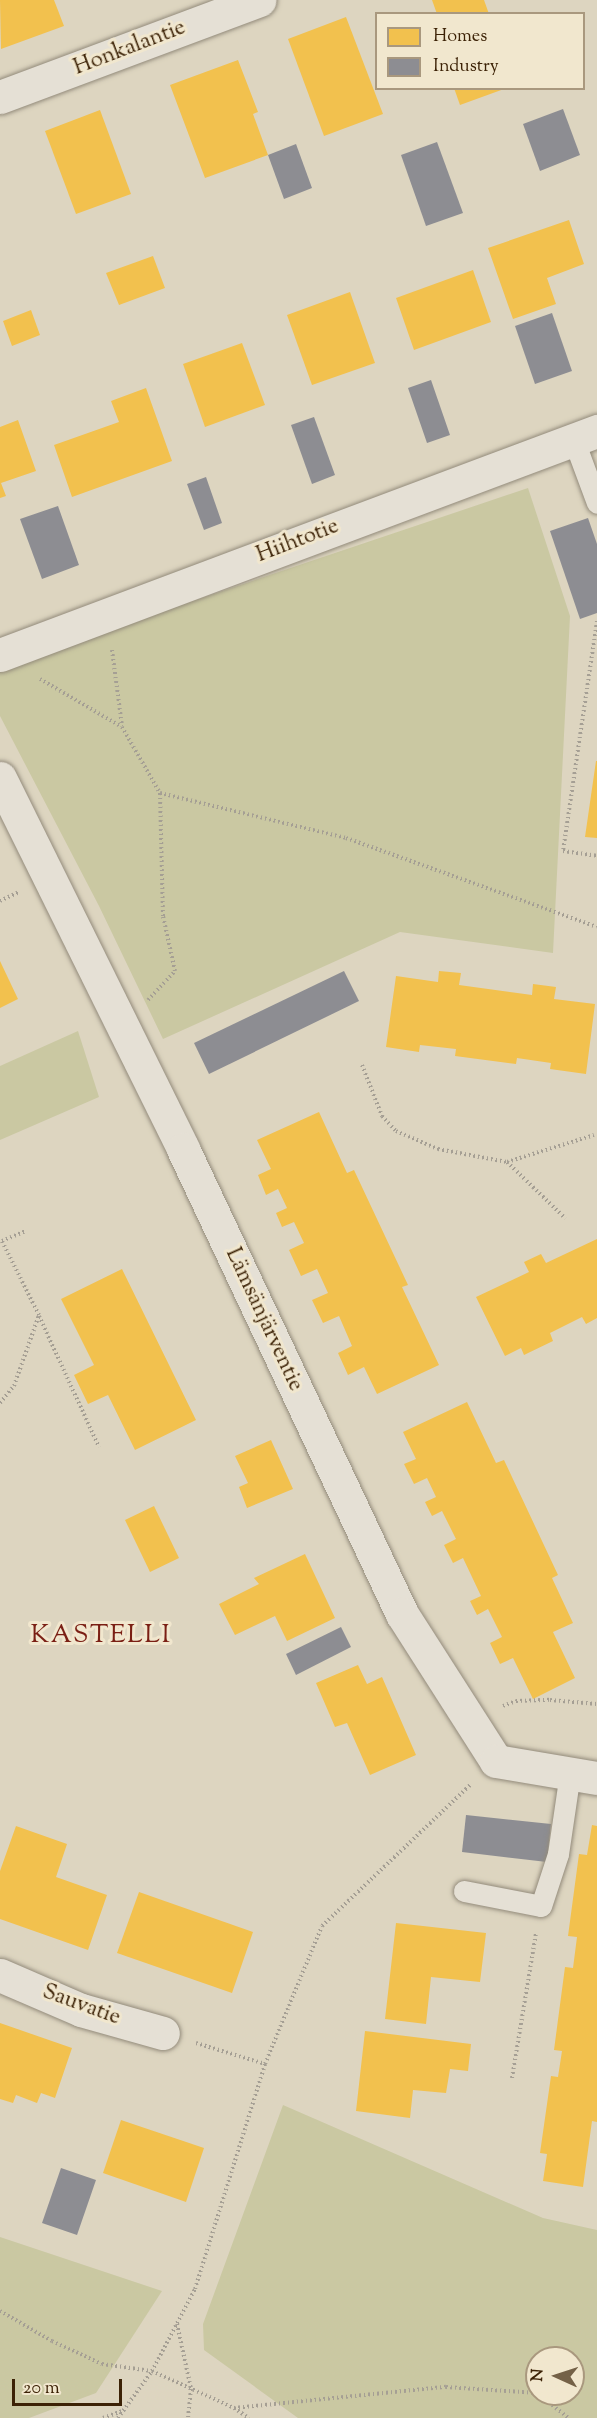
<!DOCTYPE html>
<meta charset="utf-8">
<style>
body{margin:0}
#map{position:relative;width:597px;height:2418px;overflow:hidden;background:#ddd5c0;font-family:"Sorts Mill Goudy",serif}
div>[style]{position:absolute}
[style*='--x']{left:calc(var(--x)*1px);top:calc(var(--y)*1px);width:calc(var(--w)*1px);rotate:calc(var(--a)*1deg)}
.green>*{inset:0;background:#cac8a2}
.homes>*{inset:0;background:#f2c14e}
.industry>*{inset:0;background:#8d8d92}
.path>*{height:4px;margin-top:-2px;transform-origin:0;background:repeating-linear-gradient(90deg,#a59f94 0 1.5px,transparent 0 4.5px)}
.roads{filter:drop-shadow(0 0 2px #938b7b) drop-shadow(0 0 2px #938b7b)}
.lane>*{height:21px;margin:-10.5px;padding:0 10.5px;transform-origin:10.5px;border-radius:10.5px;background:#e5e0d5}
.street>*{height:33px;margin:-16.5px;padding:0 16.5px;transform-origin:16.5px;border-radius:16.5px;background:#e5e0d5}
span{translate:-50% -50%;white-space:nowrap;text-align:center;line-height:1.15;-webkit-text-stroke:6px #f1e7ce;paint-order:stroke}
.street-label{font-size:22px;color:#3c2206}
.quarter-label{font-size:26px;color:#7a1f14;letter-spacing:1.5px}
.legend{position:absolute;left:375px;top:12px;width:210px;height:78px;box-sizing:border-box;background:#f1e7ce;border:2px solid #a9987e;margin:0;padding:8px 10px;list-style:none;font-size:18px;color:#3c2206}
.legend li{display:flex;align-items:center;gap:12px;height:30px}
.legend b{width:30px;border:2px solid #a9987e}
.north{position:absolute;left:525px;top:2346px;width:60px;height:60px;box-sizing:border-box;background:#f1e7ce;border:2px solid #a9987e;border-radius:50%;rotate:273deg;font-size:16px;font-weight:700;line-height:24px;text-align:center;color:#3c2206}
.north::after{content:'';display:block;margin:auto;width:21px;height:27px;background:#746147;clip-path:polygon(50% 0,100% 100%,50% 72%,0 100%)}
.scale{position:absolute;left:12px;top:2379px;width:110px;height:27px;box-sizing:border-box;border:3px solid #3c2206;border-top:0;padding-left:8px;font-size:18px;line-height:21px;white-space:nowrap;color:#3c2206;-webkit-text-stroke:4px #f1e7ce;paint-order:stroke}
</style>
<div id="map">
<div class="green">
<i style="clip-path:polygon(528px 488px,570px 616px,553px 953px,400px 932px,163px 1039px,99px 906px,0 716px,0 666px)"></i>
<i style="clip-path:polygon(78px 1031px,99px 1097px,0 1140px,0 1066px)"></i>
<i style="clip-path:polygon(evenodd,283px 2105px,543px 2218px,597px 2230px,597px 2418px,298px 2418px,204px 2350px,203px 2324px,283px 2105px,537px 2358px,573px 2358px,573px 2394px,537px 2394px,537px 2358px)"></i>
<i style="clip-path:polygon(0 2237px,162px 2291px,96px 2393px,29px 2418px,0 2418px)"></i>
</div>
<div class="homes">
<i style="clip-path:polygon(0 0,54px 0,64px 26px,1px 49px)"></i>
<i style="clip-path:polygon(432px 0,484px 0,489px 14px,437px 14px)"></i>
<i style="clip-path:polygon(346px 17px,383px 114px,324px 136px,288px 39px)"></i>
<i style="clip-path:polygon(238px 60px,258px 112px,253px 114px,268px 155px,205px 178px,170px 85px)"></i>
<i style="clip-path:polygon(454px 88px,504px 88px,504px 89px,460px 105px)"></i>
<i style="clip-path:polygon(100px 110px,131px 194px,76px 214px,45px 131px)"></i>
<i style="clip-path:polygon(569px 220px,584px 264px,547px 278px,556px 304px,513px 319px,488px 248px)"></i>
<i style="clip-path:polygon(153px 256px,165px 288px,119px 305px,106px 273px)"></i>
<i style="clip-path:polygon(473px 270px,491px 322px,414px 350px,396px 298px)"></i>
<i style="clip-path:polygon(350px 292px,375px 363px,312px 385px,287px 315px)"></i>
<i style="clip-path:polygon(31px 310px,40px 335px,12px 346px,3px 321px)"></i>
<i style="clip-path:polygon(242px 343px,265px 405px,205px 427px,183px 364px)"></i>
<i style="clip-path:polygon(146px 388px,172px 461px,72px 497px,54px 445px,119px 422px,111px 401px)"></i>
<i style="clip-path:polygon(18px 420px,36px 471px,1px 483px,6px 496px,0 498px,0 427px)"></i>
<i style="clip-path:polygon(596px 761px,597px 761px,597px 838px,585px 837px)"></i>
<i style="clip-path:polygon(0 961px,18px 999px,0 1008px)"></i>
<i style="clip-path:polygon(439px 971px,461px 973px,459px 985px,532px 995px,533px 984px,556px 987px,554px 999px,595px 1004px,586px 1074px,550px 1069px,551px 1063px,517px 1058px,516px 1064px,455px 1056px,456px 1049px,420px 1045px,419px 1052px,386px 1047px,396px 976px,438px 982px)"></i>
<i style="clip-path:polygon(319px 1112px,347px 1173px,354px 1170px,408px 1285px,402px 1287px,439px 1365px,377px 1394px,364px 1367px,348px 1375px,338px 1353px,352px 1346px,339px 1316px,323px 1323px,312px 1300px,328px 1293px,317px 1269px,301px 1276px,289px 1250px,304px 1243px,294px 1222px,282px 1227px,276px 1213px,287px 1208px,278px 1189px,266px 1195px,258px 1175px,271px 1169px,257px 1140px)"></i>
<i style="clip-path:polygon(597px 1239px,597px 1318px,586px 1324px,582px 1317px,550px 1333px,553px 1341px,524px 1355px,521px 1348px,505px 1356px,476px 1297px,529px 1272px,524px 1262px,541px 1254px,546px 1263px)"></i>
<i style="clip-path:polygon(122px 1269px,196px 1420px,135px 1450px,108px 1395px,88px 1404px,74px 1375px,94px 1365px,61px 1299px)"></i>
<i style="clip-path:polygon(467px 1402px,496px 1463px,504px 1460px,558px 1575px,552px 1578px,573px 1623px,553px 1632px,575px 1678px,533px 1699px,513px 1658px,500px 1664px,490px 1643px,502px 1637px,488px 1609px,477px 1615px,470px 1601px,481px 1596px,463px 1558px,453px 1563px,444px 1545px,456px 1539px,442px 1511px,432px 1516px,425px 1502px,436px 1497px,427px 1478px,414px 1484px,404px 1464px,416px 1459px,403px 1432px)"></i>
<i style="clip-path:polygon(271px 1440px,293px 1489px,247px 1508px,239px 1487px,248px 1483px,235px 1456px)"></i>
<i style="clip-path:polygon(154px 1506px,179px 1558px,150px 1572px,125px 1520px)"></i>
<i style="clip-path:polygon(305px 1554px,335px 1618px,287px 1641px,275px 1616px,235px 1635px,219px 1604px,259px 1584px,254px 1578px)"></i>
<i style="clip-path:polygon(358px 1665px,367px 1684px,382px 1677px,416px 1755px,370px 1775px,347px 1723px,335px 1727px,316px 1683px)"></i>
<i style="clip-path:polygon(592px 1825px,597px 1826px,597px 2122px,592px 2121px,583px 2187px,543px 2181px,547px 2154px,540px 2153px,551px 2076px,558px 2077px,562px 2051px,554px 2050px,565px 1967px,573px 1968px,577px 1937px,568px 1936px,579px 1854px,587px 1855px)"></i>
<i style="clip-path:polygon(16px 1826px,67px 1844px,56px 1877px,107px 1895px,88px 1950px,0 1919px,0 1871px)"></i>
<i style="clip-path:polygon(139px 1892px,253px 1932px,232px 1993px,117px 1953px)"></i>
<i style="clip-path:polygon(396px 1923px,486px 1933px,480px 1982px,431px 1977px,426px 2024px,385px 2019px)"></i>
<i style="clip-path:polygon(0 2023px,72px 2048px,55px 2098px,41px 2093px,37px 2103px,16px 2095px,13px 2103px,0 2099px)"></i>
<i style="clip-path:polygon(365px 2031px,471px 2044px,468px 2071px,450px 2069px,446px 2093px,413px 2090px,410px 2118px,356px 2111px)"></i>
<i style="clip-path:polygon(121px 2120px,204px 2148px,186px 2202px,103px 2173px)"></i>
</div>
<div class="industry">
<i style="clip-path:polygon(563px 109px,580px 155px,540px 171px,523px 124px)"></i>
<i style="clip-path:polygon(437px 142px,463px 213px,426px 226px,401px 155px)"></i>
<i style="clip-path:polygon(296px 144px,312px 188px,284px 199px,268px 155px)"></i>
<i style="clip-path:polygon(552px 313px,572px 371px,535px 384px,515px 326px)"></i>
<i style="clip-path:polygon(431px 380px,450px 435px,427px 443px,408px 388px)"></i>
<i style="clip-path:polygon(314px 417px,335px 475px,312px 484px,291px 425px)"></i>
<i style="clip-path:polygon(206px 477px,222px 523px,204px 530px,187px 484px)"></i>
<i style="clip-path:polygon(58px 506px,79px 565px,42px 579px,20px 519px)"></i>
<i style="clip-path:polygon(588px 518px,597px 544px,597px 613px,580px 619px,550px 531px)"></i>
<i style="clip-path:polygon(344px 971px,359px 1001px,209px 1074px,194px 1043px)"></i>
<i style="clip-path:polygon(341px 1627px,351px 1647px,296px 1675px,286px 1654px)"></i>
<i style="clip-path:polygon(466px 1815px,551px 1824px,547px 1862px,462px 1852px)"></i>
<i style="clip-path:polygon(61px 2168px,96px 2180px,77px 2235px,42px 2223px)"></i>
</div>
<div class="path">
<i style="--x:597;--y:621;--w:232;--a:98.4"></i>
<i style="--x:563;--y:851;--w:34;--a:8"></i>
<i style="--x:112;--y:650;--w:77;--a:82.5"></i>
<i style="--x:40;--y:679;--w:95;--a:30.3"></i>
<i style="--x:122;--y:727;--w:76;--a:60.1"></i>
<i style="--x:160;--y:793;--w:191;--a:13.6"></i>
<i style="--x:346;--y:838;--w:266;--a:19.5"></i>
<i style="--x:0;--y:901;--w:21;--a:-25"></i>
<i style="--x:148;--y:1000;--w:40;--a:-47"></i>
<i style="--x:175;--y:971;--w:56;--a:-102.3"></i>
<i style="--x:163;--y:916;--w:123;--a:-91.4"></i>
<i style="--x:362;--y:1065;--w:55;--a:68.6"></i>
<i style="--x:382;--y:1116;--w:21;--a:47"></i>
<i style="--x:396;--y:1131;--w:46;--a:23.2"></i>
<i style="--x:438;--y:1149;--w:70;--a:10.7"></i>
<i style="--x:507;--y:1162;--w:91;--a:-17.2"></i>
<i style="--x:507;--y:1162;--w:81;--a:44"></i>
<i style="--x:39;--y:1316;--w:144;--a:65.4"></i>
<i style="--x:0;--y:1403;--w:22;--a:-51"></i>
<i style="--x:14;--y:1386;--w:75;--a:-70.6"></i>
<i style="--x:39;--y:1315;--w:83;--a:-116.6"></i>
<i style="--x:2;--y:1241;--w:26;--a:-23"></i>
<i style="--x:503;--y:1706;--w:14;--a:-21"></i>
<i style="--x:516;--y:1701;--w:34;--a:-2"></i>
<i style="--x:550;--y:1700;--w:47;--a:4.9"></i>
<i style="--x:196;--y:2043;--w:72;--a:16.9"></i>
<i style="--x:265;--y:2064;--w:149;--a:-67.6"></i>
<i style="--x:322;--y:1926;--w:206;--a:-43.6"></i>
<i style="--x:512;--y:2078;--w:147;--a:-80.6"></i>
<i style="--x:0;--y:2311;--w:60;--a:30"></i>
<i style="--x:52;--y:2341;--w:55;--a:24.7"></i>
<i style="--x:102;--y:2364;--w:50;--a:8"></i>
<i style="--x:152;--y:2371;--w:90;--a:24.3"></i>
<i style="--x:234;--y:2408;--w:18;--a:34"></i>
<i style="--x:177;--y:2324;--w:66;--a:77.8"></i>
<i style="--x:191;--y:2389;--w:29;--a:96"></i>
<i style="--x:538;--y:2394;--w:39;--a:38"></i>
<i style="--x:234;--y:2408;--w:213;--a:-5.7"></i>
<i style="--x:446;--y:2387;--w:91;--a:3.8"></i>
<i style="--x:103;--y:2418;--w:20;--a:-20"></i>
<i style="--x:118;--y:2418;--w:58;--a:-54.1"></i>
<i style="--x:152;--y:2371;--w:93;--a:-62.3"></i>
<i style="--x:195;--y:2289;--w:236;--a:-72.7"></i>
</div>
<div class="roads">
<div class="lane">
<i style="--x:573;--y:438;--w:69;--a:69.7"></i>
<i style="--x:464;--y:1891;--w:78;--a:11"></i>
<i style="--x:541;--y:1906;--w:55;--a:-71.9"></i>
<i style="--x:558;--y:1854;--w:82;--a:-81.6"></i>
</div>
<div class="street">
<i style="--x:0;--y:97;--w:277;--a:-20.5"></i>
<i style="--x:0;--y:655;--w:638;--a:-20.57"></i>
<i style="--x:0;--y:778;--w:414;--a:63.7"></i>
<i style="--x:183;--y:1149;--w:514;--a:64.78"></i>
<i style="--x:402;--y:1614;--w:174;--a:57.4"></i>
<i style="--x:496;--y:1761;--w:102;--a:9.6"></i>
<i style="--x:0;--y:1975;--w:88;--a:23.4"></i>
<i style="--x:81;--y:2010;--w:85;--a:15.7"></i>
</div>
</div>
<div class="street-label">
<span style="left:130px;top:49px;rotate:-21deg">Honkalantie</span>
<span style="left:298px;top:542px;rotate:-21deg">Hiihtotie</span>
<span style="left:263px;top:1320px;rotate:65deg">Lämsänjärventie</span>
<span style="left:81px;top:2006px;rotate:20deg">Sauvatie</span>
</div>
<div class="quarter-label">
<span style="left:101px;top:1636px">KASTELLI</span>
</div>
<ul class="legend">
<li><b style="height:16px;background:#f2c14e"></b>Homes</li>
<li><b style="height:16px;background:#8d8d92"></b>Industry</li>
</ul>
<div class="north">N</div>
<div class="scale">20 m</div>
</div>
